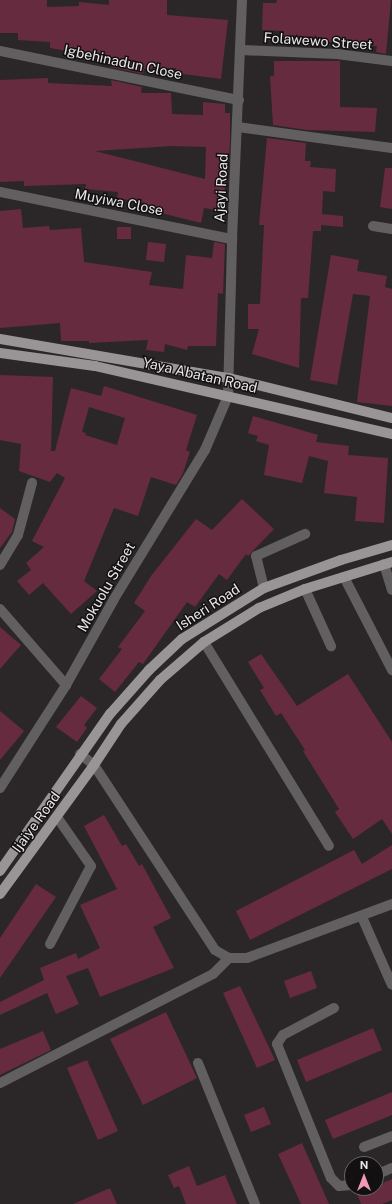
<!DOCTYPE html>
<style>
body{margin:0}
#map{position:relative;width:392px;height:1204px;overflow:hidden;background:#2b2728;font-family:"Public Sans",sans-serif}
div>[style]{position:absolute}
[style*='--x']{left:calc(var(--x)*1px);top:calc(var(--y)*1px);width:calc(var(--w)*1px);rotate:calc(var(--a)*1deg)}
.building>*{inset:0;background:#672b3f}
.minor>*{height:10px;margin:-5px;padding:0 5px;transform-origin:5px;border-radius:5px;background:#615f5f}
.major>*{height:10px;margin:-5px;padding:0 5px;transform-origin:5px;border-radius:5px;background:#999596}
span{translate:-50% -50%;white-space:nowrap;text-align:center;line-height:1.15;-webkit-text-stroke:3px #121011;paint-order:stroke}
.street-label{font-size:14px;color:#eae7e8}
.north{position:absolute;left:344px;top:1156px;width:40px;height:40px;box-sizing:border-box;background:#121011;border:1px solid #686667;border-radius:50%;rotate:0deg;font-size:11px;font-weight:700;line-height:16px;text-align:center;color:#eae7e8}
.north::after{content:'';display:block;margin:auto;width:14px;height:18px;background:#f19ab3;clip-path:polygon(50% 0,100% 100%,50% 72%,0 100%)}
</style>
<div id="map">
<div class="building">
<i style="clip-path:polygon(0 0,47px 0,47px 7px,79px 6px,79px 2px,109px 5px,109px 0,167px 0,167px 15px,228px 20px,221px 79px,176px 73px,176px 68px,144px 69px,143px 74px,111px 67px,111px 63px,79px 56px,79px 53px,50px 48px,50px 42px,18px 40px,18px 33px,0 33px)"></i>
<i style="clip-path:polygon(277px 0,391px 0,386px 54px,376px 52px,377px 46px,283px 38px,284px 31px,262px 30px,263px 3px,276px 3px)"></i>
<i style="clip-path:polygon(274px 61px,340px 61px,340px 107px,377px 108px,375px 132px,307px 130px,273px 125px,270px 76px,274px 76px)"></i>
<i style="clip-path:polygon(evenodd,48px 78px,48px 83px,112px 86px,111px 80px,142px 87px,141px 93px,171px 93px,172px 114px,203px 115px,203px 102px,225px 104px,225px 113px,230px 113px,230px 143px,228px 168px,221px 211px,204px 208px,201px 223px,145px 209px,146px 203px,117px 198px,118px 192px,85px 189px,86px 184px,24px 186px,24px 181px,0 182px,0 80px,48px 78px,172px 146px,206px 147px,205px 179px,95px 151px,172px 146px)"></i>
<i style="clip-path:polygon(267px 138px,306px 143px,305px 161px,311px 161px,310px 167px,336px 169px,335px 192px,323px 191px,322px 214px,343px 216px,343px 227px,321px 225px,321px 231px,313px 231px,308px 298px,301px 298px,299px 368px,252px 354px,259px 329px,248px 329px,248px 304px,260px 304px,264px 225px,259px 225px)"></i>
<i style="clip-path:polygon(385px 168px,392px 168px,392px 209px,380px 207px)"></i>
<i style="clip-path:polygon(21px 209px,23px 228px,49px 226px,50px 230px,81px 228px,84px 262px,152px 272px,149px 285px,183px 289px,186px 255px,212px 258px,214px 242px,225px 244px,223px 294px,218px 293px,216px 346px,188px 346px,187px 350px,165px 344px,164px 352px,146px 350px,148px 340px,89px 343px,89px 341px,61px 341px,60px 323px,0 328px,0 211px)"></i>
<i style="clip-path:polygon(117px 227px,131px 227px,131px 239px,117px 239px)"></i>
<i style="clip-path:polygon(148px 242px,166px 244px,164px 262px,146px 260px)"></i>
<i style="clip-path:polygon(331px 255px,359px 260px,357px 271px,387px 276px,385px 287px,392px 289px,392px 406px,357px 402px,370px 296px,353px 294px,337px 385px,310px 380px)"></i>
<i style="clip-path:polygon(evenodd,0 375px,53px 377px,51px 451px,55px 451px,71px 388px,101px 396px,104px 386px,197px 415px,186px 450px,190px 452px,183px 473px,176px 485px,151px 477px,138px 516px,114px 508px,84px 581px,97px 591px,71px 614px,43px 583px,29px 595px,17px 581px,31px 570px,26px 563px,44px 547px,32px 541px,65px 478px,57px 473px,50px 482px,19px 471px,21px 444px,0 440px,0 375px,89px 407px,125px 418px,117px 445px,85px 435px,86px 433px,82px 432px,89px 407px)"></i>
<i style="clip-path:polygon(253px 416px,318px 435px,316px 442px,349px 446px,348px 455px,388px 458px,384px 523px,355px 521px,357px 497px,324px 493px,328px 461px,309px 456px,302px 483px,264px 475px,269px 445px,256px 441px,258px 436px,248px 433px)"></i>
<i style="clip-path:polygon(242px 499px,274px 529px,248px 556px,246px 554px,227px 580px,219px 574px,195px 607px,187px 602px,143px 664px,139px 662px,115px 692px,99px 679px,122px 649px,118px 647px,145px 611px,134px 603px,151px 576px,196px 519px,212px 530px)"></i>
<i style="clip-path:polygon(0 508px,15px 519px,12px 532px,0 548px)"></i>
<i style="clip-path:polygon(0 627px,21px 645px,0 669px)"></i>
<i style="clip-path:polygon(261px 654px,297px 706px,348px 674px,392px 742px,392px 834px,382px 819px,353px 839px,335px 812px,339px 809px,303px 751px,305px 750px,281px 713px,276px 716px,260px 690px,264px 688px,248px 662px)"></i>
<i style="clip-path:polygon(81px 696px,97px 708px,84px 725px,87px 728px,77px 742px,56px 727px)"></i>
<i style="clip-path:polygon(0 711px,24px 731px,0 760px)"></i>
<i style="clip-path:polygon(104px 815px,122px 846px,126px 844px,139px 866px,142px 864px,171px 918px,153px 927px,174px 968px,100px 997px,88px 968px,66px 976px,79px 1004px,56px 1014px,47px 993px,0 1015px,0 1002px,44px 980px,40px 968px,76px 953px,78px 959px,100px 948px,80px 905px,117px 889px,84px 826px)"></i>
<i style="clip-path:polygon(392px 845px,392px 869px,250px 940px,236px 911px,354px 850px,362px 864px)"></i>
<i style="clip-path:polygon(36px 884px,56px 897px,0 978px,0 938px)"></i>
<i style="clip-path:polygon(311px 971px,317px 988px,290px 998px,284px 981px)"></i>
<i style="clip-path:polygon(240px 986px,275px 1060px,257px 1068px,223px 993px)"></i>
<i style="clip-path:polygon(166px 1012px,197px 1078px,143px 1105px,110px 1039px)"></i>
<i style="clip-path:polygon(373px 1028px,382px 1050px,306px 1082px,297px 1060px)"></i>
<i style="clip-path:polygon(43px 1031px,51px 1050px,0 1075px,0 1049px)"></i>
<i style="clip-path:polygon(87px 1060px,118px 1131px,98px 1140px,67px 1068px)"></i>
<i style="clip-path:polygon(392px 1092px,392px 1115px,333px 1139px,325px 1120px)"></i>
<i style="clip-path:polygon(264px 1107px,271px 1124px,251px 1132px,244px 1115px)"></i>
<i style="clip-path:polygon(302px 1143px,329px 1204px,301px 1204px,278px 1154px)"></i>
<i style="clip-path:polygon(189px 1166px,197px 1186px,225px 1175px,237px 1204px,186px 1204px,179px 1186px,174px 1188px,168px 1175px)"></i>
<i style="clip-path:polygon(392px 1179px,392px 1200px,382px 1204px,361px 1204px,357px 1194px)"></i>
<i style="clip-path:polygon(110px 1188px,117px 1204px,73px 1204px)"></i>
</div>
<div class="minor">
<i style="--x:241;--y:50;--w:96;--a:2.4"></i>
<i style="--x:337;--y:54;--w:55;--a:7.3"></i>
<i style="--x:0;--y:51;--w:244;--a:11.6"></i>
<i style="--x:238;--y:127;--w:155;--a:7.8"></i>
<i style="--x:0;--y:192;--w:237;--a:11.5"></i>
<i style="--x:373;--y:226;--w:19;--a:9"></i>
<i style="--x:384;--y:564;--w:27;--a:73"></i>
<i style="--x:0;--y:565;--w:35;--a:-59"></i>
<i style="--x:18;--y:535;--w:54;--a:-74.9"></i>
<i style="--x:344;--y:577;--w:105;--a:62.7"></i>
<i style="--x:264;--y:588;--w:33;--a:-104"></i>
<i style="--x:256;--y:556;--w:54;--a:-24.2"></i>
<i style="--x:305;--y:589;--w:63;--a:65.5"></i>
<i style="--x:0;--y:609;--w:101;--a:49"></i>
<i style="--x:204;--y:642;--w:239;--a:58.5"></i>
<i style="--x:80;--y:754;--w:18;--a:38"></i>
<i style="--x:94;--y:765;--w:221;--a:56.8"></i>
<i style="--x:215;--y:950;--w:16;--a:30"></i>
<i style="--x:229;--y:958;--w:18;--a:0"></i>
<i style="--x:247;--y:958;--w:155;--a:-20.4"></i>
<i style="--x:0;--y:788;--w:122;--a:-57.3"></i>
<i style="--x:66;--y:685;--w:98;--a:-60.8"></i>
<i style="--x:114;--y:599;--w:175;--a:-58.6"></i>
<i style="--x:205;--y:450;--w:59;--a:-66.9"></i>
<i style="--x:228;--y:396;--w:157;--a:-88.5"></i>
<i style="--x:232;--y:239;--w:239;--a:-87.6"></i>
<i style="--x:362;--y:917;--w:74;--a:66.2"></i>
<i style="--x:50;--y:944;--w:88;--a:-62.3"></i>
<i style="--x:91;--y:866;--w:60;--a:-124.8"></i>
<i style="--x:334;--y:1008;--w:58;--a:152.1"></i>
<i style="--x:283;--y:1035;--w:11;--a:124"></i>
<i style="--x:277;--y:1044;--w:144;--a:68.1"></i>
<i style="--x:331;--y:1178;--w:11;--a:45"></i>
<i style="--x:339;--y:1186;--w:13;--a:-4"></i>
<i style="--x:198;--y:1063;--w:152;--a:68"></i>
<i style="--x:0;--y:1083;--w:239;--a:-27.1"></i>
<i style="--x:213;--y:974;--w:23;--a:-45"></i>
<i style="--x:364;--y:1147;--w:30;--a:-21"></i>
<i style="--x:376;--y:1175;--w:17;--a:-24"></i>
</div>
<div class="major">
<i style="--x:0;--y:339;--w:232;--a:9.7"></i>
<i style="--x:229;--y:378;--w:168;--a:13.8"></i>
<i style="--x:0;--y:353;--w:96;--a:7.8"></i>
<i style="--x:95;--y:366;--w:305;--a:12.9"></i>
<i style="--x:0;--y:871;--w:192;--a:-55"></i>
<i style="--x:110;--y:714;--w:59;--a:-48.4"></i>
<i style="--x:149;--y:670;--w:45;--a:-43.2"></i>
<i style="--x:182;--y:639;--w:97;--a:-31.9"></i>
<i style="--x:264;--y:588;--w:82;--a:-20"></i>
<i style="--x:341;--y:560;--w:53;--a:-16.4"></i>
<i style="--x:0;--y:894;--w:160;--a:-53.9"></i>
<i style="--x:94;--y:765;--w:49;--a:-56.6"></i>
<i style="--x:121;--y:724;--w:59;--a:-48.4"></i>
<i style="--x:160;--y:680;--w:58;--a:-40.8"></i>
<i style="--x:204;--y:642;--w:65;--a:-31.7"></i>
<i style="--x:259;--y:608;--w:50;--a:-22.4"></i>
<i style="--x:305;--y:589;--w:91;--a:-17.2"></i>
</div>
<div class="street-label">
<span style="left:318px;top:41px;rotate:4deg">Folawewo Street</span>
<span style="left:123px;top:62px;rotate:12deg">Igbehinadun Close</span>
<span style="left:221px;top:188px;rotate:-87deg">Ajayi Road</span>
<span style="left:119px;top:202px;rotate:11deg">Muyiwa Close</span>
<span style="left:200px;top:375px;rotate:13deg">Yaya Abatan Road</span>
<span style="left:106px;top:587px;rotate:-60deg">Mokuolu Street</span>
<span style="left:208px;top:607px;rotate:-33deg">Isheri Road</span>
<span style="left:36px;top:822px;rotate:-54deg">Ijaiye Road</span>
</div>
<div class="north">N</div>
</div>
